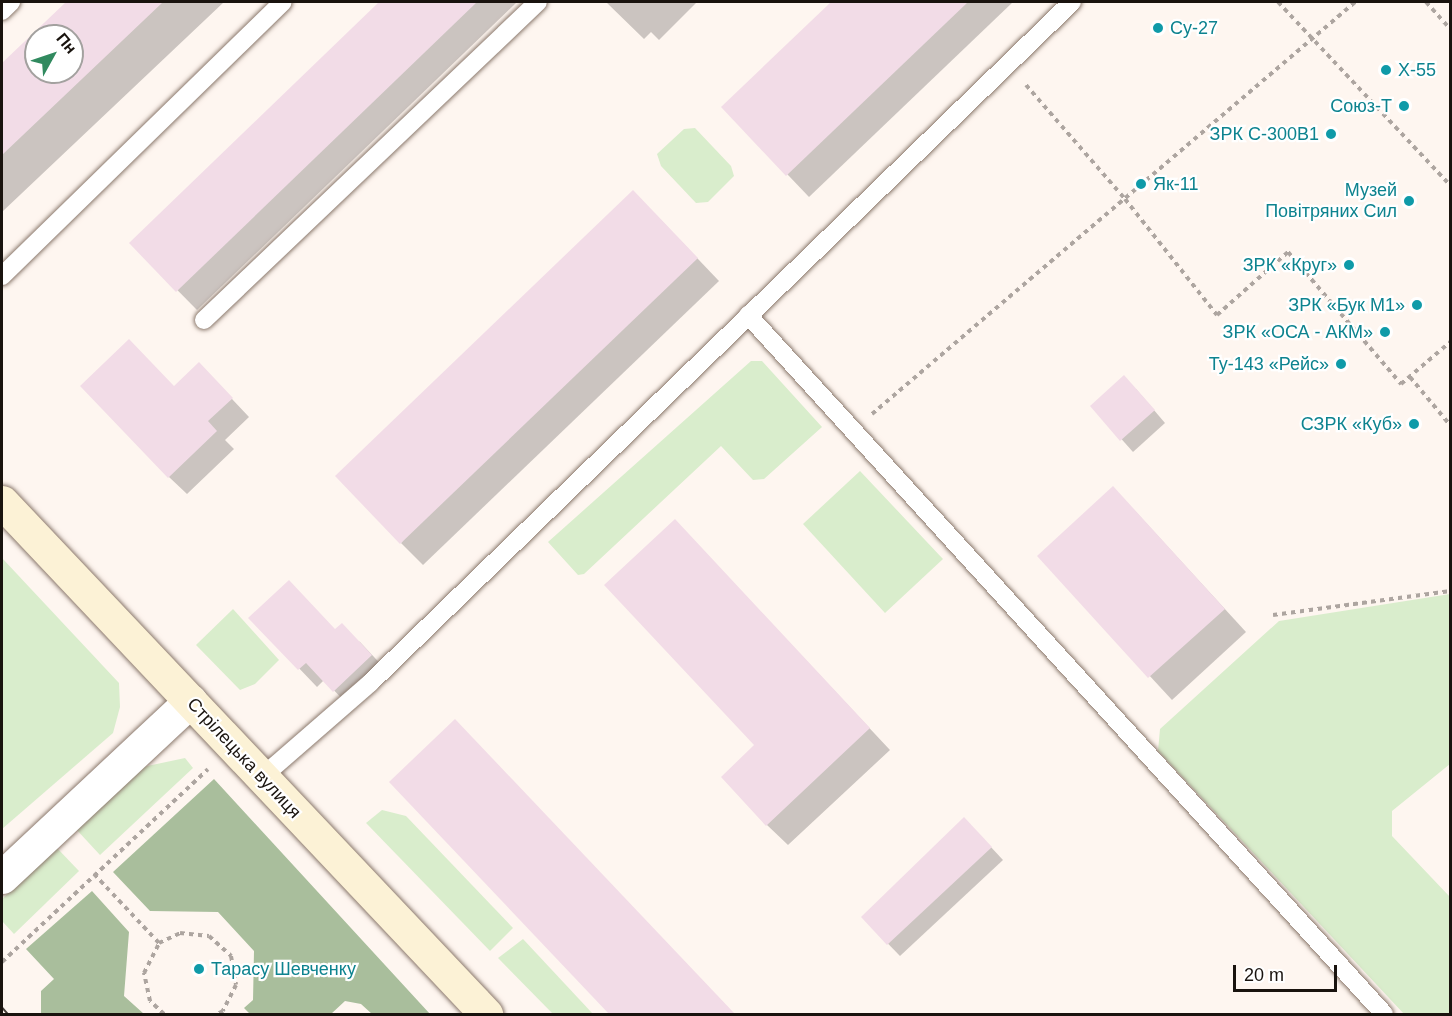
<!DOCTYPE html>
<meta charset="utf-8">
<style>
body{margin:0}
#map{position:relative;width:1452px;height:1016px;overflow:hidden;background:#fef6f0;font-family:Arial,sans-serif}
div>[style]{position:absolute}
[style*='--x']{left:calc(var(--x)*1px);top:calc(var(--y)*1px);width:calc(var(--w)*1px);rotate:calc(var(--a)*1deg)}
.green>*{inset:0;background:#d9edcc}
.forest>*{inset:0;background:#a9be9c}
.shadow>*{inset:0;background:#0003}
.building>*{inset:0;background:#f2dce7}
.path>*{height:4px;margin-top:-2px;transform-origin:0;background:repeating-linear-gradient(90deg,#ada5a0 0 4.5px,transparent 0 9px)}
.roads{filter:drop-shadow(0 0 2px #8b796d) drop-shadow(0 0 2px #8b796d)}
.service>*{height:18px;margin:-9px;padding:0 9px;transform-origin:9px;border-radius:9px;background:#fff}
.tertiary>*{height:33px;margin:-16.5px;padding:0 16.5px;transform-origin:16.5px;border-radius:16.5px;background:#fff}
.secondary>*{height:33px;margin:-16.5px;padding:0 16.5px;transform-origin:16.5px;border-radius:16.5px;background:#fcf2d6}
.tram>*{height:1.5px;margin:-0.75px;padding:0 0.75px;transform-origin:0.75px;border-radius:0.75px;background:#413b36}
.dots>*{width:16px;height:16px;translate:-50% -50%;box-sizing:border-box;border:3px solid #fff;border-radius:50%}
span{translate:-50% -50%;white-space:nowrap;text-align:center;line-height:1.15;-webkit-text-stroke:4.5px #fff;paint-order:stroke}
.culture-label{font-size:18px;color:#0d838f}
.left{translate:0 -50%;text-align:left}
.right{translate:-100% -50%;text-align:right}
.street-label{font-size:18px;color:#19130e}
.frame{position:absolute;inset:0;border:3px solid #19130e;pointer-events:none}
.north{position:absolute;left:24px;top:24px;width:60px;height:60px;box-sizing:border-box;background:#fff;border:2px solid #a3a19f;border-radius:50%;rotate:50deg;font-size:16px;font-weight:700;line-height:24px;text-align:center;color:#19130e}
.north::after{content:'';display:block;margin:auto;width:21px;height:27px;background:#318a5f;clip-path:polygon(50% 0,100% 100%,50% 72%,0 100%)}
.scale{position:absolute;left:1233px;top:965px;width:104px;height:27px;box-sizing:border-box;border:3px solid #19130e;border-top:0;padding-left:8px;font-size:18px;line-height:21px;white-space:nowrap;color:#19130e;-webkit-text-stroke:4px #fff;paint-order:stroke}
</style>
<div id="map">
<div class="green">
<i style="clip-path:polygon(695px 128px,731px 166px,734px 176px,708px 202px,696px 203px,661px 166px,657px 154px,684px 129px)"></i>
<i style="clip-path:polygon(751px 361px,762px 361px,822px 427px,764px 479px,753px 480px,721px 446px,584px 574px,578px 575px,548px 542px)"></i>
<i style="clip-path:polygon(860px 471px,943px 559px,885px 613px,803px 524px)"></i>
<i style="clip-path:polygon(2px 558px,119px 683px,120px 707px,113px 733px,2px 829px)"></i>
<i style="clip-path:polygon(1450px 594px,1450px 764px,1392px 811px,1392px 836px,1450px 897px,1450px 1014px,1404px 1014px,1158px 751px,1160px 729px,1279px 621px)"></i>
<i style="clip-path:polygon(233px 609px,279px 660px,255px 684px,240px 690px,196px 645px)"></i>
<i style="clip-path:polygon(185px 758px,193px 768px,100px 855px,75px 828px,138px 768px)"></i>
<i style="clip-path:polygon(382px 810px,406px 816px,513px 928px,490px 951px,366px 823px)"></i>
<i style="clip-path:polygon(56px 847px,79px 871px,14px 934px,2px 921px,2px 899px)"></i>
<i style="clip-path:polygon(523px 939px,593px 1014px,553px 1014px,498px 958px)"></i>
</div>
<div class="forest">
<i style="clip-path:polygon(214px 779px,430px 1014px,372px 1014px,361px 1004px,345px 1001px,331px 1014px,250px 1014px,244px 1008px,253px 1000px,254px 951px,218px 912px,150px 911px,113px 872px)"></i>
<i style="clip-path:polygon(92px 891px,129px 932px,124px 996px,144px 1014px,41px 1014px,41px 991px,54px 979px,26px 949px)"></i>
</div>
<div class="shadow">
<i style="clip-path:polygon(evenodd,68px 2px,224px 2px,2px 212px,2px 65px,68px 2px,36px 36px,72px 36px,72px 72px,36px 72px,36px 36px)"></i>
<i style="clip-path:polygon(381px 2px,517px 2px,197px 310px,131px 243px)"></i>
<i style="clip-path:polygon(606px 2px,697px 2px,659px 40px,651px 32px,644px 39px)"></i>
<i style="clip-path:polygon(833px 2px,1013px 2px,809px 197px,723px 107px)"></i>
<i style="clip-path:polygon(656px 215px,719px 281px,423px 565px,401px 543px)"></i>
<i style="clip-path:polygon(216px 382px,249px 417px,225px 440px,234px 449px,187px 494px,169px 477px,174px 388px)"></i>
<i style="clip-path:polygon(1136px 389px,1165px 423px,1133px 452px,1092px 406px)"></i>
<i style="clip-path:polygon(1135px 511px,1246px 632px,1172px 700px,1039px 556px)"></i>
<i style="clip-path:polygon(695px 542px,890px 750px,788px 845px,767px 825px,756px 746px)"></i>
<i style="clip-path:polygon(251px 618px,336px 630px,360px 642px,389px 673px,351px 708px,324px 680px,317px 687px)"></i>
<i style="clip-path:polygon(472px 738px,734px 1014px,611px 1014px,391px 782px)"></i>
<i style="clip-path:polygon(976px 831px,1003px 860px,900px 956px,863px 918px)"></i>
</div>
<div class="building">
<i style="clip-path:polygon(evenodd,66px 2px,163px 2px,2px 155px,2px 63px,66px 2px,36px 36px,72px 36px,72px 72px,36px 72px,36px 36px)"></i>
<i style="clip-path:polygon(379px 2px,477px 2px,176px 292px,129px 243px)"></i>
<i style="clip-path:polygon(831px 2px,968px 2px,786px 176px,721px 107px)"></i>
<i style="clip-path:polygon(633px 190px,698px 258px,400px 544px,335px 476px)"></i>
<i style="clip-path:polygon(129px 339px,174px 386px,199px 362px,233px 398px,208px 421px,217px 431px,168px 478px,80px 386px)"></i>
<i style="clip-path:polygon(1124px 375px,1155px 410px,1120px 441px,1090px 406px)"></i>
<i style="clip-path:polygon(1113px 486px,1225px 609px,1148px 678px,1037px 556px)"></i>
<i style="clip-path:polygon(675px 519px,870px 728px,766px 826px,721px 777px,754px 745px,604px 585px)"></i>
<i style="clip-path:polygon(289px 580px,335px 629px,342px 623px,372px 655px,333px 692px,306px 663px,298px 670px,248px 618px)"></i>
<i style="clip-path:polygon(455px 719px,735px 1014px,609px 1014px,389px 782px)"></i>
<i style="clip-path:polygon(964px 817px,992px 847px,887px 945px,861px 917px)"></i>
</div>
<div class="path">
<i style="--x:1278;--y:2;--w:251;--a:46.8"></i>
<i style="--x:1426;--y:2;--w:36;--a:48"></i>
<i style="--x:1026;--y:85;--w:151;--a:49"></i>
<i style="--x:1125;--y:199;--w:148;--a:51.6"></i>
<i style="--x:1217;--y:315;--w:95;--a:-41.6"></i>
<i style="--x:1288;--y:252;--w:174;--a:49.4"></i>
<i style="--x:1401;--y:384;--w:65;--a:-40.6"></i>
<i style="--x:1410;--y:377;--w:62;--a:50.2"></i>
<i style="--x:872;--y:414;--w:635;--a:-40.46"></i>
<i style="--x:1273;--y:615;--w:179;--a:-7.7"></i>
<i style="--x:94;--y:874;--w:95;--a:46.7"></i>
<i style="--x:2;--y:962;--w:282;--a:-43.1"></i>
<i style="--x:164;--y:1014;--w:19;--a:-137"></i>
<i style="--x:150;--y:1001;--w:29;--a:-102"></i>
<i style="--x:144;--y:973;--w:34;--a:-63"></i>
<i style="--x:159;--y:943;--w:23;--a:-25"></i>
<i style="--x:180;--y:933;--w:29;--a:6"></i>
<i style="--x:209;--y:936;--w:30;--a:42"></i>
<i style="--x:231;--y:956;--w:29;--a:80"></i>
<i style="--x:236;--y:985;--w:29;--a:117"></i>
<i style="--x:223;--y:1011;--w:7;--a:153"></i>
</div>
<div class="roads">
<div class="service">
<i style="--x:2;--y:11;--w:13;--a:-45"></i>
<i style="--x:2;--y:276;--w:392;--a:-44.3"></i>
<i style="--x:748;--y:315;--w:945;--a:47.7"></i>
<i style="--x:204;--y:320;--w:461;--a:-43.6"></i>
<i style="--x:262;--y:777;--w:143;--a:-41"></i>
<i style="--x:370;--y:683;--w:978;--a:-44.13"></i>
</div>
<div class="tertiary">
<i style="--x:2;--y:877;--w:258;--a:-43.1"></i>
</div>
<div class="secondary">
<i style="--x:2;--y:502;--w:705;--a:46.61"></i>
</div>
</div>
<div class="tram">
<i style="--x:2;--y:1007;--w:9;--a:49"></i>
</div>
<div class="dots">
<i style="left:1158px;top:28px;background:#0f9aa8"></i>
<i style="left:1386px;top:70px;background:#0f9aa8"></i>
<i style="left:1404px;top:106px;background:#0f9aa8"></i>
<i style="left:1331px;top:134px;background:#0f9aa8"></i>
<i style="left:1141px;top:184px;background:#0f9aa8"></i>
<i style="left:1409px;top:201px;background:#0f9aa8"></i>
<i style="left:1349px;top:265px;background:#0f9aa8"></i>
<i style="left:1417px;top:305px;background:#0f9aa8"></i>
<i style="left:1385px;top:332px;background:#0f9aa8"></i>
<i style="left:1341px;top:364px;background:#0f9aa8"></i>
<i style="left:1414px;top:424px;background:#0f9aa8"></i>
<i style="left:199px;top:969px;background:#0f9aa8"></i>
</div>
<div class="culture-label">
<span class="left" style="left:1170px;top:28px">Су-27</span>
<span class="left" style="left:1398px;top:70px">Х-55</span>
<span class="right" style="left:1392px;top:106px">Союз-Т</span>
<span class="right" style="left:1319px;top:134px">ЗРК С-300В1</span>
<span class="left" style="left:1153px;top:184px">Як-11</span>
<span class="right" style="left:1397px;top:201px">Музей<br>Повітряних Сил</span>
<span class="right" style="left:1337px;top:265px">ЗРК «Круг»</span>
<span class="right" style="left:1405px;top:305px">ЗРК «Бук М1»</span>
<span class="right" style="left:1373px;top:332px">ЗРК «ОСА - АКМ»</span>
<span class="right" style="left:1329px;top:364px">Ту-143 «Рейс»</span>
<span class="right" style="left:1402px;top:424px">СЗРК «Куб»</span>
<span class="left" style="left:211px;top:969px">Тарасу Шевченку</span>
</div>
<div class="street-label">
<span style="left:244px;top:758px;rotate:47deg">Стрілецька вулиця</span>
</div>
<div class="frame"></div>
<div class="north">Пн</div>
<div class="scale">20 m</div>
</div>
